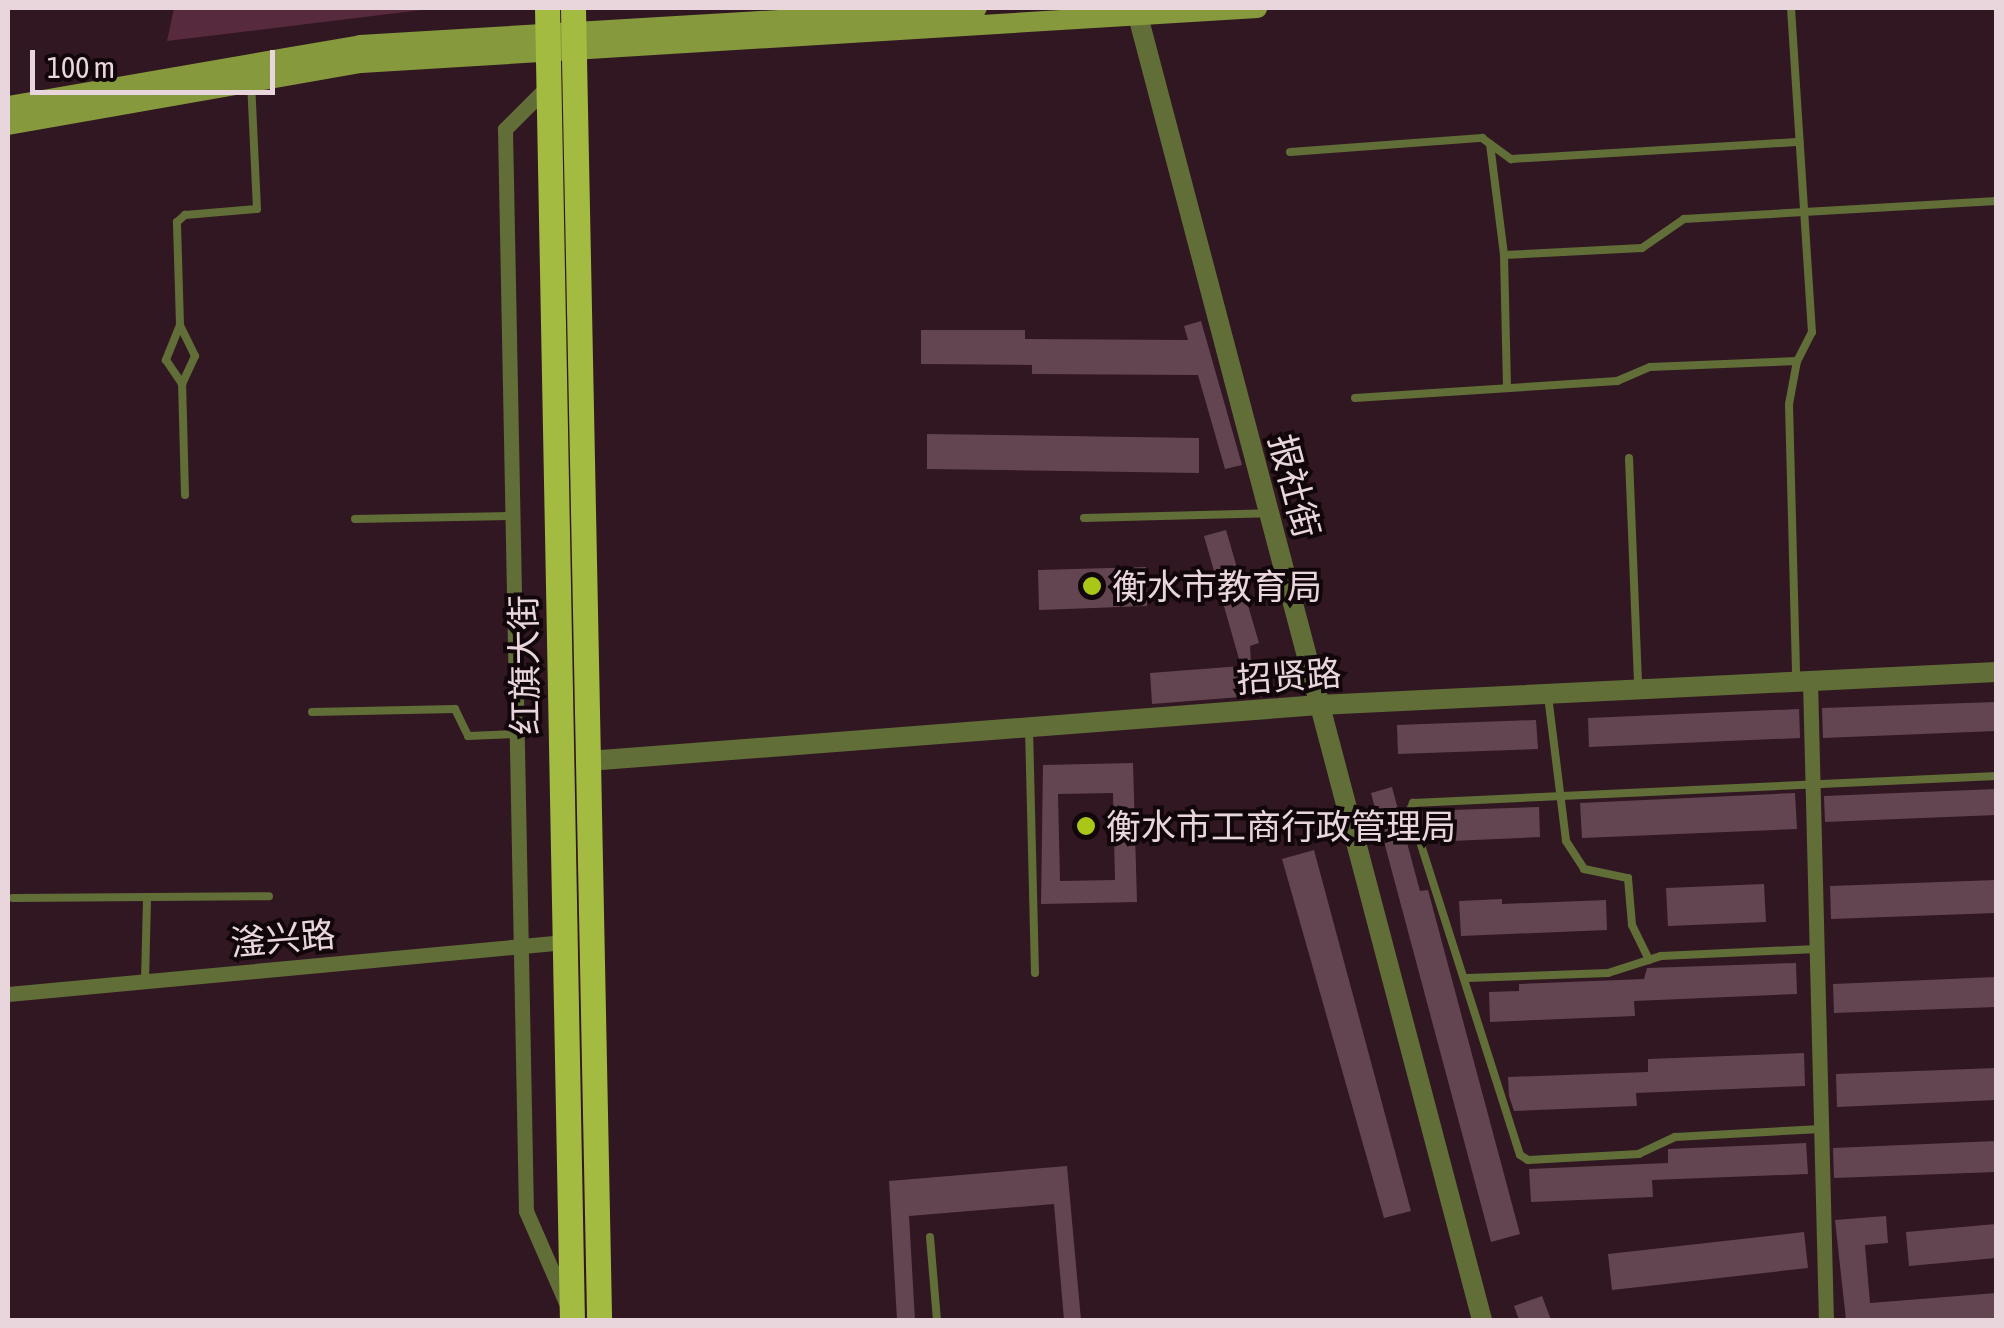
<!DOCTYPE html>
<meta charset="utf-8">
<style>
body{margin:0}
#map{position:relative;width:2004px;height:1328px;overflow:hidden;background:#311722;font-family:"Asap Condensed","Noto Sans SC",sans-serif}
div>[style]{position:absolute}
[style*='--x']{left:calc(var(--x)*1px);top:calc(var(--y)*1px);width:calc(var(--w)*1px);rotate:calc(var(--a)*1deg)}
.green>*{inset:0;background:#582a3e}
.building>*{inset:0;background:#634551}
.service>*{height:8px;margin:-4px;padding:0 4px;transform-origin:4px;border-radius:4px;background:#616e37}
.minor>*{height:15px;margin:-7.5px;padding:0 7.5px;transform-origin:7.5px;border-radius:7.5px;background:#616e37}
.tertiary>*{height:20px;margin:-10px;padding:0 10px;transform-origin:10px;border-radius:10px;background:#616e37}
.secondary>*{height:20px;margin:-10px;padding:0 10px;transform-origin:10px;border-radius:10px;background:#86993d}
.primary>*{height:25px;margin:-12.5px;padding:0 12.5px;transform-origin:12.5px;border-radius:12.5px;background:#a3bb40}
.dots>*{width:28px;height:28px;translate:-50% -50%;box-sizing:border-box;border:5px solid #11070b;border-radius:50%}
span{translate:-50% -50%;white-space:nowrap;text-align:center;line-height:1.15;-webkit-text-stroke:8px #11070b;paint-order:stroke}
.street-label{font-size:35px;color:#e9d6dd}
.poi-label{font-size:35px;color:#e9d6dd}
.left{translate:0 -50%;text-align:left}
.frame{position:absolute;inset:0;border:10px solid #e9d6dd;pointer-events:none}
.scale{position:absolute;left:30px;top:50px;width:245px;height:45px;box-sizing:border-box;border:5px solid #e9d6dd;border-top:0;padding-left:12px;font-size:30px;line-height:35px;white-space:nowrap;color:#e9d6dd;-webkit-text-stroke:8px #11070b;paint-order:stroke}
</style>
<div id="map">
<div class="green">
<i style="clip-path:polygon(174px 8px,438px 8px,167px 41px)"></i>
</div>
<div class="building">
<i style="clip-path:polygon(1201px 321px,1242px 465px,1225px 469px,1198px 375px,1032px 374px,1032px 365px,921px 364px,921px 330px,1025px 330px,1025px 339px,1188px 340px,1184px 326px)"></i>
<i style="clip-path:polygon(927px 434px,1199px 438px,1199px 473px,927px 469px)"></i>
<i style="clip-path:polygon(1226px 530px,1259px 643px,1250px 646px,1253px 696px,1152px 704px,1150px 673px,1241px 666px,1204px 536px)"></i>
<i style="clip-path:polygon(1146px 567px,1147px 606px,1039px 610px,1038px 570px)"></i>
<i style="clip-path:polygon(1996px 702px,1996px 731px,1823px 738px,1822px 708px)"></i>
<i style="clip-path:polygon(1799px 709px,1800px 738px,1589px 747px,1588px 718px)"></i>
<i style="clip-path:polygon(1536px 720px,1538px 749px,1398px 754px,1397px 725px)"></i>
<i style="clip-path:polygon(evenodd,1133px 763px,1137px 902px,1041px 904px,1043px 765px,1133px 763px,1113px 793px,1115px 880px,1060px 881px,1058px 794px,1113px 793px)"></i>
<i style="clip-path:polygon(1392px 787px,1420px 891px,1428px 890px,1520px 1234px,1491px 1242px,1371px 793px)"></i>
<i style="clip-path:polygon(1996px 789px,1996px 815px,1825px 822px,1824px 796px)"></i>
<i style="clip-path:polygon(1795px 793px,1797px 829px,1582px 838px,1580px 803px)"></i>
<i style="clip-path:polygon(1539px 807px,1540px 837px,1428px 842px,1422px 824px,1422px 811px)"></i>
<i style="clip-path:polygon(1314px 850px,1411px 1211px,1384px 1218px,1282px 859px)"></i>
<i style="clip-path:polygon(1996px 880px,1996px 913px,1831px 919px,1830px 886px)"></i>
<i style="clip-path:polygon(1764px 884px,1766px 922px,1668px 926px,1666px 888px)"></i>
<i style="clip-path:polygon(1502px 899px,1502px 904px,1606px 900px,1607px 930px,1461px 936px,1459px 901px)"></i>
<i style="clip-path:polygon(1796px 963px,1797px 994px,1634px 1001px,1635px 1016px,1490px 1022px,1489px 992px,1519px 991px,1519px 984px,1644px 979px,1647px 968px)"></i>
<i style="clip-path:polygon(1996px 977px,1996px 1007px,1834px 1013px,1833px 984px)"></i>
<i style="clip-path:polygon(1804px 1053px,1805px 1086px,1636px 1093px,1637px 1106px,1514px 1111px,1509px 1096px,1508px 1077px,1648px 1072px,1648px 1059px)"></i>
<i style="clip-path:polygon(1996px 1068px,1996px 1100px,1837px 1107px,1836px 1074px)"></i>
<i style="clip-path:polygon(1996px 1141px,1996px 1172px,1834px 1178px,1833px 1148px)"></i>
<i style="clip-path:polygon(1806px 1143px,1808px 1174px,1652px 1180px,1653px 1197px,1531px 1202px,1529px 1169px,1668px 1163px,1668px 1149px)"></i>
<i style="clip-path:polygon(1067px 1166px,1081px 1320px,1064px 1320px,1054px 1204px,909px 1216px,915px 1320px,897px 1320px,889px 1181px)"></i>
<i style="clip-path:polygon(1886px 1216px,1888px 1243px,1865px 1245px,1870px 1303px,1996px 1293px,1996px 1320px,1846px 1320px,1835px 1220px)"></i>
<i style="clip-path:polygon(1996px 1224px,1996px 1258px,1909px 1266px,1906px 1232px)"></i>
<i style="clip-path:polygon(1804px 1232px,1808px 1268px,1612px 1290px,1608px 1254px)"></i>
<i style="clip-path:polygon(1542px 1296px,1551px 1320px,1519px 1320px,1514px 1306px)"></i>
</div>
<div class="service">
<i style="--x:1791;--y:8;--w:325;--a:86.3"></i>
<i style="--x:1812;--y:332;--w:33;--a:117"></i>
<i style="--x:1797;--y:361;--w:44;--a:100.5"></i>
<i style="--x:1789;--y:404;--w:273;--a:88.5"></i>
<i style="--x:1490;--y:144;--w:112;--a:82.8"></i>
<i style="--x:1504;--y:255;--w:133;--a:88.7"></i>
<i style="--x:1290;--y:152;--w:193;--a:-4.2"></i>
<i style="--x:1482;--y:138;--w:36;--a:36"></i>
<i style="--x:1511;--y:159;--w:289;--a:-3.4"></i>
<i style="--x:1504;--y:255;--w:138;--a:-2.9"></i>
<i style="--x:1642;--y:248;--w:51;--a:-34.6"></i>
<i style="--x:1684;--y:219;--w:313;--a:-3.3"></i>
<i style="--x:180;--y:325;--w:38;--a:112"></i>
<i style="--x:166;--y:360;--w:29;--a:56"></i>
<i style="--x:1355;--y:398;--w:263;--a:-3.7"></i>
<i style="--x:1617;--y:381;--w:36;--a:-23"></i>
<i style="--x:1650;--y:367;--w:147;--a:-2.3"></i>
<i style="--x:1629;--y:458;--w:227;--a:87.7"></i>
<i style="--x:185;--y:495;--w:111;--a:-91.5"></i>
<i style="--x:182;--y:384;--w:31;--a:-65"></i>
<i style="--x:195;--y:356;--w:34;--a:-116"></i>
<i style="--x:180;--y:325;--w:103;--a:-91.7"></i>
<i style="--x:177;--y:222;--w:11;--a:-41"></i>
<i style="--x:185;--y:215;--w:72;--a:-4.8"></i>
<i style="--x:257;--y:209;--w:125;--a:-92.7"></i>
<i style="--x:1084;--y:518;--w:185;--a:-1.5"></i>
<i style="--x:355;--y:519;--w:157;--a:-1.1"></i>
<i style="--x:1548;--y:696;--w:146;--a:82.9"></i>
<i style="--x:1566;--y:841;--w:33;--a:57"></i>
<i style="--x:1584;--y:869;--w:45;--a:11.6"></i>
<i style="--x:1628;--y:878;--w:47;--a:85.1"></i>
<i style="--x:1632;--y:925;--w:39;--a:64"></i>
<i style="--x:312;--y:712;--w:143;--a:-1.2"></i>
<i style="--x:455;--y:709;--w:30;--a:64"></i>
<i style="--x:468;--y:736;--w:48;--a:-2.4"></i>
<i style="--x:1029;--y:728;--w:245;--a:88.6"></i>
<i style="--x:13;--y:898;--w:256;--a:-0.4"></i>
<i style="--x:1467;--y:978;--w:141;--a:-2"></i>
<i style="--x:1608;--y:973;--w:56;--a:-17.8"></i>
<i style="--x:1661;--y:956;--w:156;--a:-2.6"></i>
<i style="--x:145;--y:981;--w:84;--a:-88.6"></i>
<i style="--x:1821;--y:1129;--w:146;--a:176.9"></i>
<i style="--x:1675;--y:1137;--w:40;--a:155"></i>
<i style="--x:1639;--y:1154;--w:111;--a:176.9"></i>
<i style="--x:1528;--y:1160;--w:9;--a:-148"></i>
<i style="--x:1520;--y:1155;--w:362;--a:-107.7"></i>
<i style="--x:1410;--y:810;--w:8;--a:-67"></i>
<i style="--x:1413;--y:803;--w:584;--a:-2.65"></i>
<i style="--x:930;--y:1237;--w:83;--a:85.2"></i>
</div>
<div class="minor">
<i style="--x:548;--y:86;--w:61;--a:135"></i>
<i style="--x:505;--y:129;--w:1082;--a:88.89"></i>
<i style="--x:526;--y:1211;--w:103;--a:66.4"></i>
<i style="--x:1810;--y:681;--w:639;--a:88.57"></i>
<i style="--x:8;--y:994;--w:559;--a:-5.33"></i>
</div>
<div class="tertiary">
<i style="--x:1138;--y:16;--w:1349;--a:75.22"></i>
<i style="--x:588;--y:761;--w:733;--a:-4.38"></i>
<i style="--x:1319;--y:705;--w:678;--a:-2.79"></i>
</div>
<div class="secondary">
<i style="--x:8;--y:106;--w:357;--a:-9.8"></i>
<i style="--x:360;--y:45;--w:618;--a:-3.43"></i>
<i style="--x:8;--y:125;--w:358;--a:-10"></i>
<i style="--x:361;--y:63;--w:898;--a:-3.51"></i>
</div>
<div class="primary">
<i style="--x:547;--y:8;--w:1312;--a:88.91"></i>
<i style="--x:573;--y:8;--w:1312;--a:88.86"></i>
</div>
<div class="dots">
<i style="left:1092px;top:586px;background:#aac717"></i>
<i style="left:1086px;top:826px;background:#aac717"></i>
</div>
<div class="street-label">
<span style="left:1295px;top:486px;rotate:75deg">报社街</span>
<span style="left:524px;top:665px;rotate:-91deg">红旗大街</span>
<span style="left:1289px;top:676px;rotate:-4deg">招贤路</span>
<span style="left:283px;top:938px;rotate:-5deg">滏兴路</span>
</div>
<div class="poi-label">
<span class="left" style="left:1112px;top:586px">衡水市教育局</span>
<span class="left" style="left:1106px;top:826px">衡水市工商行政管理局</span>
</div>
<div class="frame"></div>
<div class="scale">100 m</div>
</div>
